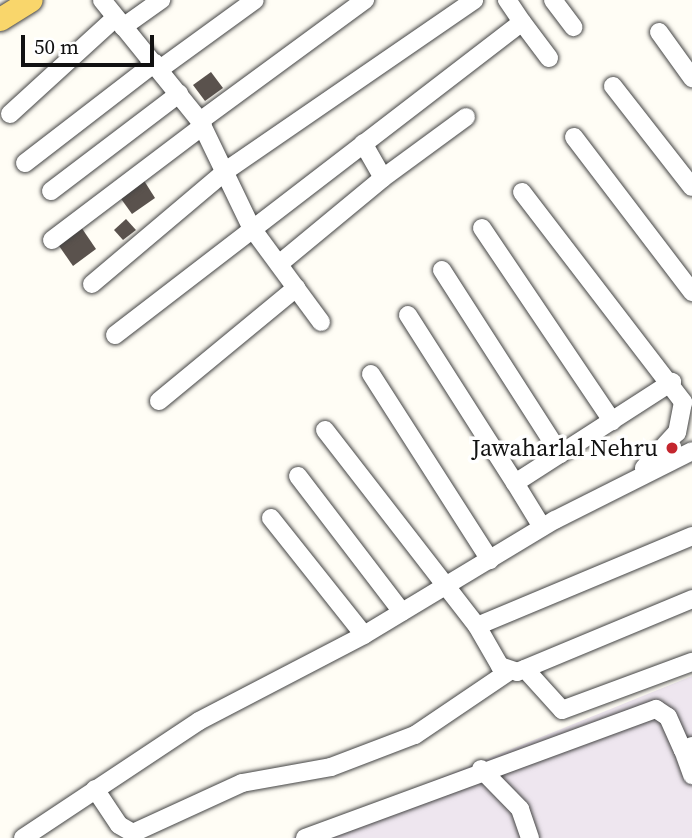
<!DOCTYPE html>
<style>
body{margin:0}
#map{position:relative;width:692px;height:838px;overflow:hidden;background:#fffdf5;font-family:"Source Serif 4",serif}
div>[style]{position:absolute}
[style*='--x']{left:calc(var(--x)*1px);top:calc(var(--y)*1px);width:calc(var(--w)*1px);rotate:calc(var(--a)*1deg)}
.industrial>*{inset:0;background:#eee6ef}
.building>*{inset:0;background:#5a524d}
.roads{filter:drop-shadow(0 0 2px #444) drop-shadow(0 0 2px #444)}
.minor>*{height:18px;margin:-9px;padding:0 9px;transform-origin:9px;border-radius:9px;background:#fff}
.major>*{height:23px;margin:-11.5px;padding:0 11.5px;transform-origin:11.5px;border-radius:11.5px;background:#f9d66b}
.dots>*{width:19px;height:19px;translate:-50% -50%;box-sizing:border-box;border:4px solid #fff;border-radius:50%}
span{translate:-50% -50%;white-space:nowrap;text-align:center;line-height:1.15;-webkit-text-stroke:7px #fff;paint-order:stroke}
.poi-label{font-size:24px;color:#111}
.right{translate:-100% -50%;text-align:right}
.scale{position:absolute;left:21px;top:35px;width:133px;height:32px;box-sizing:border-box;border:4px solid #111;border-top:0;padding-left:9px;font-size:21px;line-height:24px;white-space:nowrap;color:#111;-webkit-text-stroke:5px #fff;paint-order:stroke}
</style>
<div id="map">
<div class="industrial">
<i style="clip-path:polygon(692px 676px,692px 838px,292px 838px)"></i>
</div>
<div class="building">
<i style="clip-path:polygon(211px 72px,223px 88px,205px 101px,193px 85px)"></i>
<i style="clip-path:polygon(143px 179px,155px 198px,132px 214px,119px 196px)"></i>
<i style="clip-path:polygon(126px 219px,136px 230px,123px 240px,114px 230px)"></i>
<i style="clip-path:polygon(81px 227px,96px 249px,73px 266px,57px 243px)"></i>
</div>
<div class="roads">
<div class="minor">
<i style="--x:102;--y:0;--w:156;--a:51"></i>
<i style="--x:200;--y:121;--w:118;--a:64.3"></i>
<i style="--x:251;--y:227;--w:118;--a:53.6"></i>
<i style="--x:553;--y:0;--w:34;--a:53"></i>
<i style="--x:522;--y:22;--w:45;--a:53.1"></i>
<i style="--x:123;--y:27;--w:47;--a:-35.4"></i>
<i style="--x:659;--y:32;--w:57;--a:54.3"></i>
<i style="--x:160;--y:69;--w:117;--a:-36"></i>
<i style="--x:613;--y:86;--w:128;--a:52"></i>
<i style="--x:10;--y:114;--w:142;--a:-42.4"></i>
<i style="--x:200;--y:121;--w:205;--a:-36.3"></i>
<i style="--x:574;--y:137;--w:195;--a:52.7"></i>
<i style="--x:25;--y:163;--w:164;--a:-37.6"></i>
<i style="--x:383;--y:178;--w:103;--a:-36.3"></i>
<i style="--x:51;--y:191;--w:161;--a:-37.2"></i>
<i style="--x:522;--y:192;--w:265;--a:52.5"></i>
<i style="--x:683;--y:402;--w:31;--a:101"></i>
<i style="--x:677;--y:432;--w:49;--a:132.5"></i>
<i style="--x:482;--y:228;--w:233;--a:56"></i>
<i style="--x:52;--y:240;--w:189;--a:-37.1"></i>
<i style="--x:279;--y:264;--w:135;--a:-39.6"></i>
<i style="--x:383;--y:178;--w:40;--a:-119.7"></i>
<i style="--x:442;--y:270;--w:219;--a:57.3"></i>
<i style="--x:92;--y:284;--w:177;--a:-40.2"></i>
<i style="--x:227;--y:170;--w:300;--a:-34.5"></i>
<i style="--x:408;--y:315;--w:199;--a:57.5"></i>
<i style="--x:115;--y:335;--w:513;--a:-37.56"></i>
<i style="--x:522;--y:22;--w:27;--a:-124"></i>
<i style="--x:371;--y:374;--w:221;--a:57.4"></i>
<i style="--x:159;--y:401;--w:178;--a:-39.5"></i>
<i style="--x:325;--y:430;--w:248;--a:52.2"></i>
<i style="--x:477;--y:626;--w:233;--a:-22.7"></i>
<i style="--x:298;--y:476;--w:171;--a:52.6"></i>
<i style="--x:271;--y:518;--w:149;--a:51.5"></i>
<i style="--x:542;--y:527;--w:52;--a:-121.5"></i>
<i style="--x:515;--y:483;--w:187;--a:-32.8"></i>
<i style="--x:477;--y:626;--w:46;--a:60.1"></i>
<i style="--x:500;--y:666;--w:18;--a:19"></i>
<i style="--x:517;--y:672;--w:190;--a:-22.6"></i>
<i style="--x:525;--y:669;--w:55;--a:47.9"></i>
<i style="--x:562;--y:710;--w:139;--a:-20.3"></i>
<i style="--x:683;--y:750;--w:27;--a:70"></i>
<i style="--x:481;--y:769;--w:56;--a:45.7"></i>
<i style="--x:520;--y:809;--w:31;--a:71"></i>
<i style="--x:95;--y:789;--w:43;--a:56.3"></i>
<i style="--x:119;--y:825;--w:16;--a:30"></i>
<i style="--x:133;--y:833;--w:120;--a:-24.6"></i>
<i style="--x:242;--y:783;--w:90;--a:-10.2"></i>
<i style="--x:331;--y:767;--w:90;--a:-20.9"></i>
<i style="--x:415;--y:735;--w:112;--a:-34.1"></i>
<i style="--x:23;--y:838;--w:211;--a:-33.6"></i>
<i style="--x:199;--y:721;--w:186;--a:-27.5"></i>
<i style="--x:364;--y:635;--w:223;--a:-31.1"></i>
<i style="--x:555;--y:520;--w:153;--a:-26.7"></i>
<i style="--x:305;--y:838;--w:374;--a:-20.2"></i>
<i style="--x:656;--y:709;--w:14;--a:34"></i>
<i style="--x:668;--y:717;--w:36;--a:66"></i>
<i style="--x:683;--y:750;--w:10;--a:-24"></i>
</div>
<div class="major">
<i style="--x:0;--y:19;--w:36;--a:-32"></i>
</div>
</div>
<div class="dots">
<i style="left:672px;top:448px;background:#c4262e"></i>
</div>
<div class="poi-label">
<span class="right" style="left:658px;top:448px">Jawaharlal Nehru</span>
</div>
<div class="scale">50 m</div>
</div>
